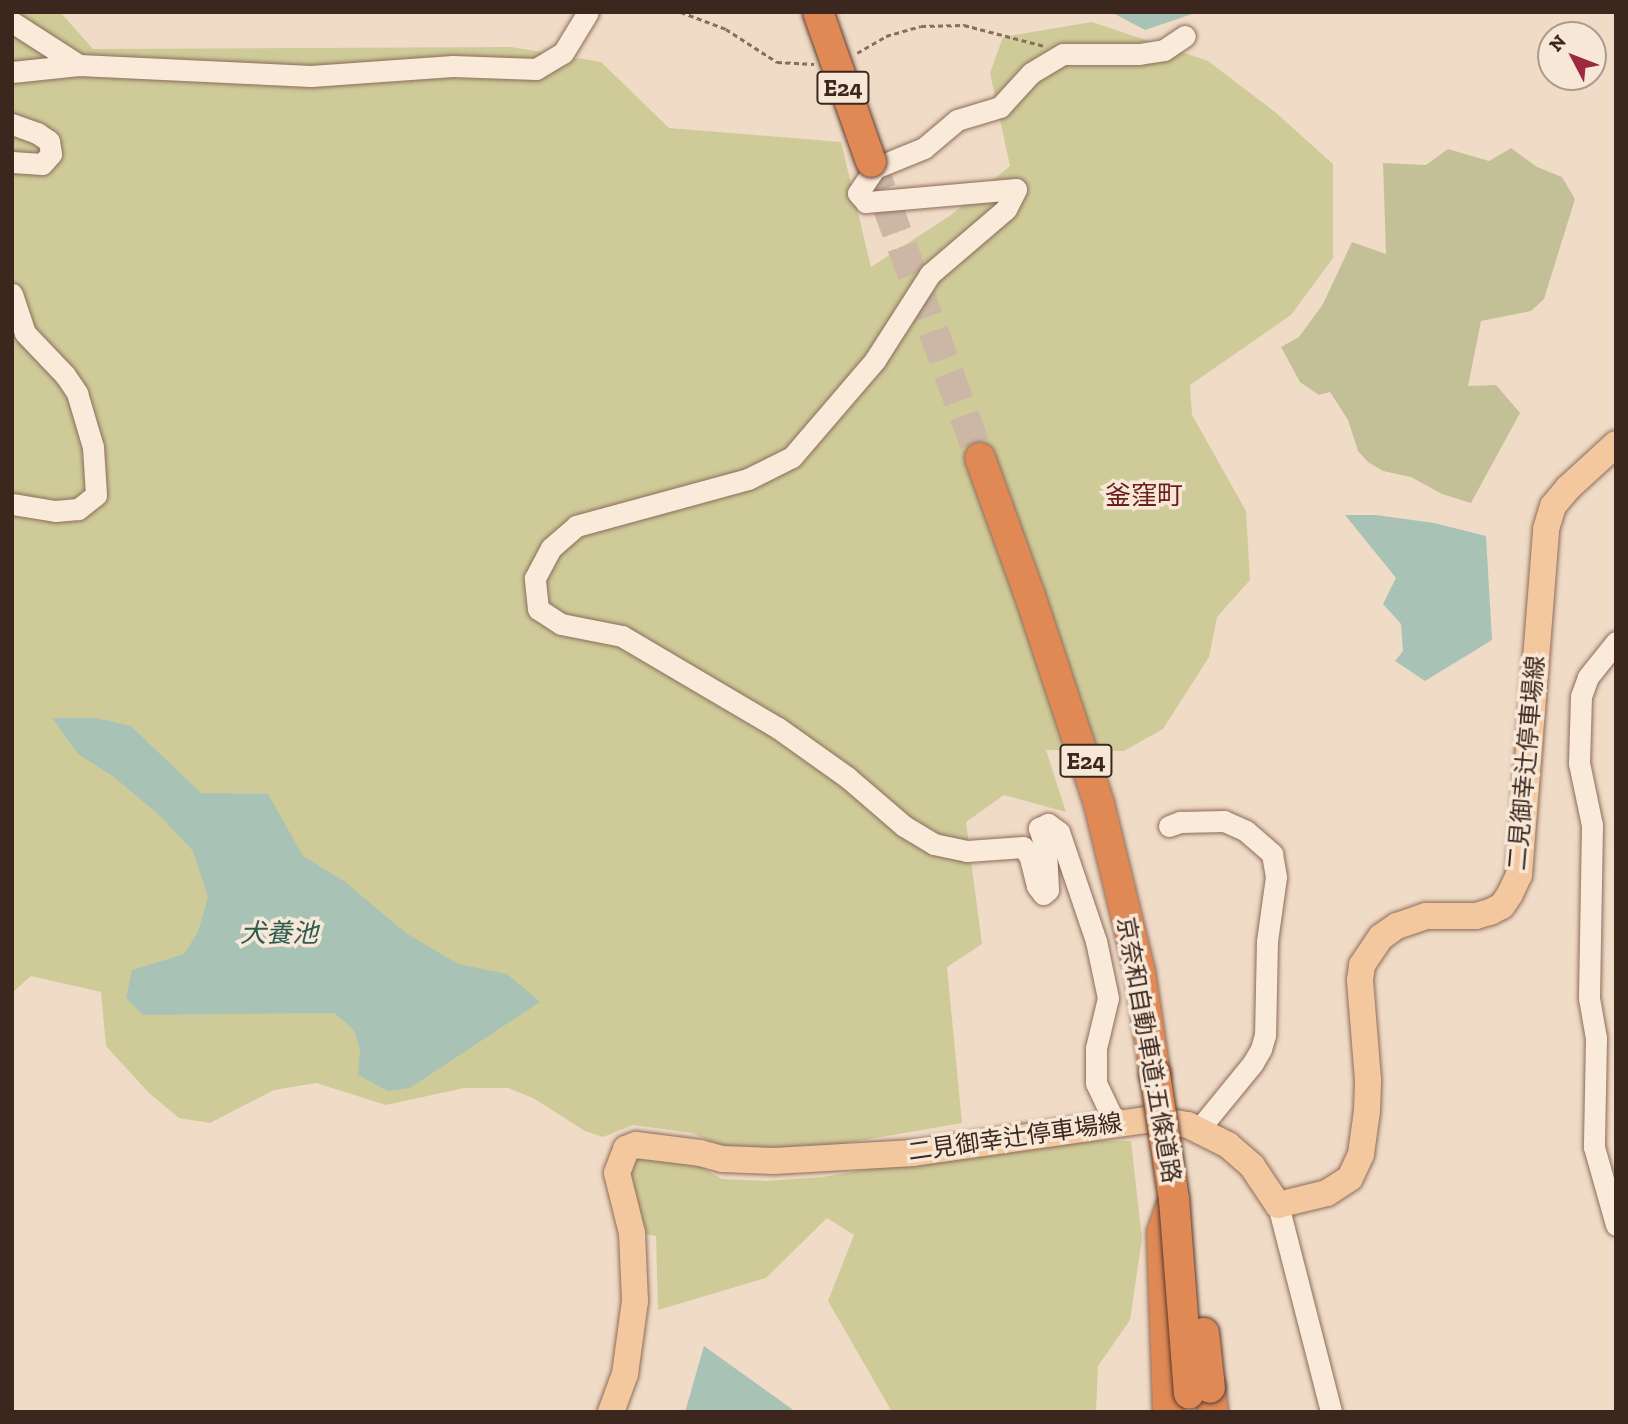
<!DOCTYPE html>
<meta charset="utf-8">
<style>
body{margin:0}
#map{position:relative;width:1628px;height:1424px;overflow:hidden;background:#f0dbc6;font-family:"Zilla Slab","Noto Sans JP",serif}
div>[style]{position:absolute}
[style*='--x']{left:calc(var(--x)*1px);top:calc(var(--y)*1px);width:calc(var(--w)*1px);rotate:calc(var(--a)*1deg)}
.green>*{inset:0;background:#cfcb99}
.cemetery>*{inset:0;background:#c3c098}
.water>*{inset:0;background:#a8c3b6}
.highway-tunnel>*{height:30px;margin-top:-15px;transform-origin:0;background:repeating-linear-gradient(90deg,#ccb7a5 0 30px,transparent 0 45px)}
.path>*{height:2.5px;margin-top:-1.25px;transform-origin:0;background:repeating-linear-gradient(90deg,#8c6c5b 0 5px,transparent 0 8.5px)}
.roads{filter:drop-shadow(0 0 2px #8c6c5b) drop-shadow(0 0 2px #8c6c5b)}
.minor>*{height:21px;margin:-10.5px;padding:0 10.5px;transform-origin:10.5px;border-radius:10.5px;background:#faeada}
.major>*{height:26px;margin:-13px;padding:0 13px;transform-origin:13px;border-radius:13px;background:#f3c89e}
.highway>*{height:30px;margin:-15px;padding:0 15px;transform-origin:15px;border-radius:15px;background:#e08955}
.bridges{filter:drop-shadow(0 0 2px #5a3b2f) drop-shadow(0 0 2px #5a3b2f)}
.highway-bridge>*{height:30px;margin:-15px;padding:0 15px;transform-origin:15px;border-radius:15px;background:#e08955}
span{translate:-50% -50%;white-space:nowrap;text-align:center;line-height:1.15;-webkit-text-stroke:7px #f7e7d6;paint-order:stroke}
.shield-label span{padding:2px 5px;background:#f7e7d6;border:2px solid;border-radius:5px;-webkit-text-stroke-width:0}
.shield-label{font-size:23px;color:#3c271f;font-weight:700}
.street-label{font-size:24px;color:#3c271f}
.neighbourhood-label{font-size:26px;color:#6a1e1d}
.water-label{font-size:26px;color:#2e5c50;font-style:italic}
.frame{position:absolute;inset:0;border:14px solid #3c271f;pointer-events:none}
.north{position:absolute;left:1537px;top:21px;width:70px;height:70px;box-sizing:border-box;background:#f7e7d6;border:2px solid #ac9a8d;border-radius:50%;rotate:312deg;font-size:19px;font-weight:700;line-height:28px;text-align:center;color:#3c271f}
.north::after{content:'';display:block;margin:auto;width:24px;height:32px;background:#9d2940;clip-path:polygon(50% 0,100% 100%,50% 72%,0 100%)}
</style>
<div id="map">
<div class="green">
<i style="clip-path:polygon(12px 12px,60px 12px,93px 49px,511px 47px,601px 62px,669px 128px,841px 142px,871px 267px,951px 215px,1010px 166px,990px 73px,1003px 37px,1092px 22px,1208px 61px,1275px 112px,1333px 164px,1333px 258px,1291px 315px,1190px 385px,1192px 415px,1246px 511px,1250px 580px,1217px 617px,1209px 657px,1163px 729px,1124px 751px,1046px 750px,1066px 812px,1004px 795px,966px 822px,982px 944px,947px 967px,962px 1123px,772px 1156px,737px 1152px,692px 1133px,633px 1125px,603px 1137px,585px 1131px,533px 1098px,508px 1088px,464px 1088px,386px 1105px,316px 1083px,274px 1090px,210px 1123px,179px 1118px,149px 1093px,106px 1046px,101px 992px,31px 976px,12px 993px)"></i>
<i style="clip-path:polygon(1031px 1141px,1131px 1141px,1142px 1239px,1130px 1320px,1098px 1366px,1096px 1412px,892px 1412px,828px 1301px,854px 1235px,827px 1218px,766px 1278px,658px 1310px,656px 1236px,640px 1233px,625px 1194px,628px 1153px,685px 1158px,722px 1179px,767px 1181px,823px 1177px)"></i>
</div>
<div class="cemetery">
<i style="clip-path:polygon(1511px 148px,1537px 167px,1562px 177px,1575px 199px,1544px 299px,1531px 311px,1481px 321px,1468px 386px,1496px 385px,1520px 413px,1471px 503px,1442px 494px,1411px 477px,1383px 471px,1368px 462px,1358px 451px,1348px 420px,1330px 392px,1319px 395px,1300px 382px,1281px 347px,1299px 337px,1323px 304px,1352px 242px,1386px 254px,1383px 163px,1426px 165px,1448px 149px,1489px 161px)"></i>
</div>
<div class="water">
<i style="clip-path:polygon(1111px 12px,1198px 12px,1145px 30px)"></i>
<i style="clip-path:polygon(1345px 515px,1376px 515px,1434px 523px,1486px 536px,1492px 640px,1425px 681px,1395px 661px,1403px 651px,1401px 624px,1383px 604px,1396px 578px)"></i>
<i style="clip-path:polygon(52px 718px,96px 718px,131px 726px,201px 793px,268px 794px,303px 856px,344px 881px,406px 933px,458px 964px,507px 974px,540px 1002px,410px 1088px,388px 1091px,358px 1075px,360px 1050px,354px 1030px,334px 1013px,143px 1015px,126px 998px,132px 970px,184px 954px,198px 932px,208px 897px,193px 851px,159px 815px,114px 777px,78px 754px)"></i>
<i style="clip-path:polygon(704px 1346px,796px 1412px,685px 1412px)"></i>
</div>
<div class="highway-tunnel">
<i style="--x:871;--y:162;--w:315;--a:69.8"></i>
</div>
<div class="path">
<i style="--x:681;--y:12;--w:48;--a:20.7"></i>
<i style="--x:726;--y:29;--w:61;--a:32.9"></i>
<i style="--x:777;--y:62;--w:37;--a:3"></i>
<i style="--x:857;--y:53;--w:34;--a:-30"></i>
<i style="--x:886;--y:36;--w:36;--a:-16"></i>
<i style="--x:921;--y:26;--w:43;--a:-1.3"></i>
<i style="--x:964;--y:25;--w:83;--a:14.7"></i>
</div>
<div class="roads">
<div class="minor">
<i style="--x:12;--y:22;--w:80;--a:32.7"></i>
<i style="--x:12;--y:72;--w:67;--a:-6"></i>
<i style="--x:79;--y:65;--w:232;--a:2.7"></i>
<i style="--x:311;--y:76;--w:142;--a:-4"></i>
<i style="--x:453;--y:66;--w:83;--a:2.1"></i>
<i style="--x:536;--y:69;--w:31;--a:-31"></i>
<i style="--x:563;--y:53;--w:48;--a:-58.6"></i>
<i style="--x:12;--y:124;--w:27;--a:20"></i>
<i style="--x:37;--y:133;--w:14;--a:34"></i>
<i style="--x:49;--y:141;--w:13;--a:81"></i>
<i style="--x:51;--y:154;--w:13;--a:132"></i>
<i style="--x:42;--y:164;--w:30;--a:-176"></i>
<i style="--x:12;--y:294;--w:41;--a:71.6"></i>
<i style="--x:25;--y:333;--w:58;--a:46.4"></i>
<i style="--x:65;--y:375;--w:22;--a:56"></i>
<i style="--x:77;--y:393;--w:56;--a:73.5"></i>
<i style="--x:93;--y:447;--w:48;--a:86.4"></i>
<i style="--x:96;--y:495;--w:23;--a:142"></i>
<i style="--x:78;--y:509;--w:23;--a:175"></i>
<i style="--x:55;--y:511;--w:44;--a:-170.8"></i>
<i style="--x:1616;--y:642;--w:45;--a:128.7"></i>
<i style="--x:1588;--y:677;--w:20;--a:110"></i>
<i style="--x:1581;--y:696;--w:67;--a:91.7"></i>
<i style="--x:1579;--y:763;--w:63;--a:78.2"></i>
<i style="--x:1592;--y:825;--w:173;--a:91"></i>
<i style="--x:1589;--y:998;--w:41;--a:80.1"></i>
<i style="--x:1596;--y:1038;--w:109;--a:91.1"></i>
<i style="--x:1594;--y:1147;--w:81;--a:74.2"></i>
<i style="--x:1169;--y:826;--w:12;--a:-20"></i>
<i style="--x:1180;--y:822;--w:44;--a:-1.3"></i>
<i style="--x:1224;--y:821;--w:24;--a:24"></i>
<i style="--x:1246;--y:831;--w:35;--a:41"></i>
<i style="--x:1272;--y:854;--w:23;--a:80"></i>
<i style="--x:1276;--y:877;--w:65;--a:98"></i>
<i style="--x:1267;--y:941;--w:94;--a:91.2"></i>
<i style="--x:1265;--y:1035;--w:15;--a:106"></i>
<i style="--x:1261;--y:1049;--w:16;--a:120"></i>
<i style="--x:1253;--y:1063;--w:85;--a:129.3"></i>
<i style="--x:1115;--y:1123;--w:44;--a:-115.4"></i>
<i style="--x:1096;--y:1083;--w:35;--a:-90"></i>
<i style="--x:1096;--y:1048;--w:51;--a:-76.5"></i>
<i style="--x:1108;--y:998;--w:58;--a:-101.9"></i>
<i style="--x:1096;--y:941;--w:115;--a:-108.7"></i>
<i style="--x:1059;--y:832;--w:14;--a:-144"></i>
<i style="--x:1048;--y:824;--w:10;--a:156"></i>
<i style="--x:1039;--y:828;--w:23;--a:72"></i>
<i style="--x:1046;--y:850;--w:40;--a:87.1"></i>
<i style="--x:1048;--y:890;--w:6;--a:141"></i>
<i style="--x:1043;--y:894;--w:10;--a:-127"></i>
<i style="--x:1037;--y:886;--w:30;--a:-104"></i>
<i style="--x:1030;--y:857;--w:12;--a:-125"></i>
<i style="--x:1023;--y:847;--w:56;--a:175.9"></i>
<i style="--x:967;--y:851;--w:34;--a:-168"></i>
<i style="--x:934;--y:844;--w:35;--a:-149"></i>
<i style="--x:904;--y:826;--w:75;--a:-139.3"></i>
<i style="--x:847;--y:777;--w:85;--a:-144.6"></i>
<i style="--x:778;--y:728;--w:181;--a:-149.5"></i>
<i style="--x:622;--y:636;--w:62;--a:-168.9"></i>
<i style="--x:561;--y:624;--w:27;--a:-147"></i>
<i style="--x:538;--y:609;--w:31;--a:-96"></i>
<i style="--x:535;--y:578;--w:34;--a:-62"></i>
<i style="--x:551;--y:548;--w:33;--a:-41"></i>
<i style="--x:576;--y:526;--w:178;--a:-15.3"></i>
<i style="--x:748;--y:479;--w:49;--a:-26.6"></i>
<i style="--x:792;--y:457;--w:128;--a:-49.4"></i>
<i style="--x:875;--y:360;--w:102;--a:-57.4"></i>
<i style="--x:930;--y:274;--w:100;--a:-40.5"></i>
<i style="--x:1006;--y:209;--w:22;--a:-63"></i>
<i style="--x:1016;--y:189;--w:151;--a:175"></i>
<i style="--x:866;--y:202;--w:12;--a:-132"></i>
<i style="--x:858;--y:193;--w:30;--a:-56"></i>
<i style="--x:875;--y:168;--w:53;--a:-22.2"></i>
<i style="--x:924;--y:148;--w:43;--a:-40.3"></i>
<i style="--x:957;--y:120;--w:45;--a:-16.8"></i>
<i style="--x:1000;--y:107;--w:46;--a:-47.6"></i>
<i style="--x:1031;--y:73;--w:37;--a:-31"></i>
<i style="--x:1063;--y:54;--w:76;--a:0"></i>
<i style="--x:1139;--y:54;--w:25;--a:-9"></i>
<i style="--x:1164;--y:50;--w:25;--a:-34"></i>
<i style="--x:1278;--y:1205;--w:214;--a:75.6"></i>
</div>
<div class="major">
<i style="--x:611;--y:1412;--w:40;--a:-69.8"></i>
<i style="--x:625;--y:1374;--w:74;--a:-82.2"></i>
<i style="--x:635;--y:1301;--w:68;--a:-92.5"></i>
<i style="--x:632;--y:1233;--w:62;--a:-104"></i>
<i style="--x:617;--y:1173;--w:26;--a:-69"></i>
<i style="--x:626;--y:1149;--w:11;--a:-22"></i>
<i style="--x:636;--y:1145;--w:64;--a:7.1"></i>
<i style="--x:700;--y:1153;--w:23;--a:15"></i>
<i style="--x:722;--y:1159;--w:52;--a:2.2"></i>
<i style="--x:774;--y:1161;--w:140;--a:-3.3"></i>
<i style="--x:914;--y:1153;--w:241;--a:-8.1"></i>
<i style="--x:1153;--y:1119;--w:36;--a:10"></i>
<i style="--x:1188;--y:1125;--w:45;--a:26.6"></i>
<i style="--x:1228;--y:1145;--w:32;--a:41"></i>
<i style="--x:1252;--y:1166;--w:47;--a:56.3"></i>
<i style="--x:1278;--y:1205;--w:50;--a:-13.8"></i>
<i style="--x:1327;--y:1193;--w:27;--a:-33"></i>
<i style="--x:1350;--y:1178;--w:26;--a:-65"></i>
<i style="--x:1361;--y:1154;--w:43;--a:-82.1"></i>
<i style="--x:1367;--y:1111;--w:31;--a:-88"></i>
<i style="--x:1368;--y:1080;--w:100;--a:-94.6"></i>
<i style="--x:1360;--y:980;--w:15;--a:-82"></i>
<i style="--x:1362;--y:965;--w:34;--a:-56"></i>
<i style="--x:1381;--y:937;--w:19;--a:-35"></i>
<i style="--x:1397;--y:926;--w:31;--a:-19"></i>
<i style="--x:1426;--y:916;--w:50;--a:0"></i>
<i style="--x:1476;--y:916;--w:15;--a:-16"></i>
<i style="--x:1490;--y:912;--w:13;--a:-27"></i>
<i style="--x:1502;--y:906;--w:14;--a:-56"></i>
<i style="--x:1510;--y:894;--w:21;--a:-65"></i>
<i style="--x:1519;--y:875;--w:347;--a:-85.5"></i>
<i style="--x:1546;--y:529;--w:24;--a:-73"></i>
<i style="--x:1553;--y:506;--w:23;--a:-50"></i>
<i style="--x:1568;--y:488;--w:65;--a:-42.5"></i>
</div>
<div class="highway">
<i style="--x:980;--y:458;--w:144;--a:70.1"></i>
<i style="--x:1029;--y:593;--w:222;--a:71.6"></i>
<i style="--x:1099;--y:804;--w:173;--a:76.3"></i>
<i style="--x:1140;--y:972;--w:103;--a:81.6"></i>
<i style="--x:1210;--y:1388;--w:24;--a:83"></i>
<i style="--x:1168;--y:1412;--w:179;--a:-91.9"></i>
<i style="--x:1162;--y:1233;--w:28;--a:-71"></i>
</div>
</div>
<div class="bridges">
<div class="highway-bridge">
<i style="--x:818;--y:12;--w:159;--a:70.5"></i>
<i style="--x:1155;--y:1074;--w:126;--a:81.4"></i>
<i style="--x:1174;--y:1199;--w:195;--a:85.6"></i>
<i style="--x:1204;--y:1333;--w:55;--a:83.8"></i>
</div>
</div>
<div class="shield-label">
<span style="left:843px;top:88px">E24</span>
<span style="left:1086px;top:761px">E24</span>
</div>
<div class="street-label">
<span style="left:1526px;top:763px;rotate:-85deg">二見御幸辻停車場線</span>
<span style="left:1149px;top:1050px;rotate:80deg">京奈和自動車道;五條道路</span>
<span style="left:1015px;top:1137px;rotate:-8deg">二見御幸辻停車場線</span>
</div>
<div class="neighbourhood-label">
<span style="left:1144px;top:496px">釜窪町</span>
</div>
<div class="water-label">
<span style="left:279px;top:934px">犬養池</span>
</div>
<div class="frame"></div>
<div class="north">N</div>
</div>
